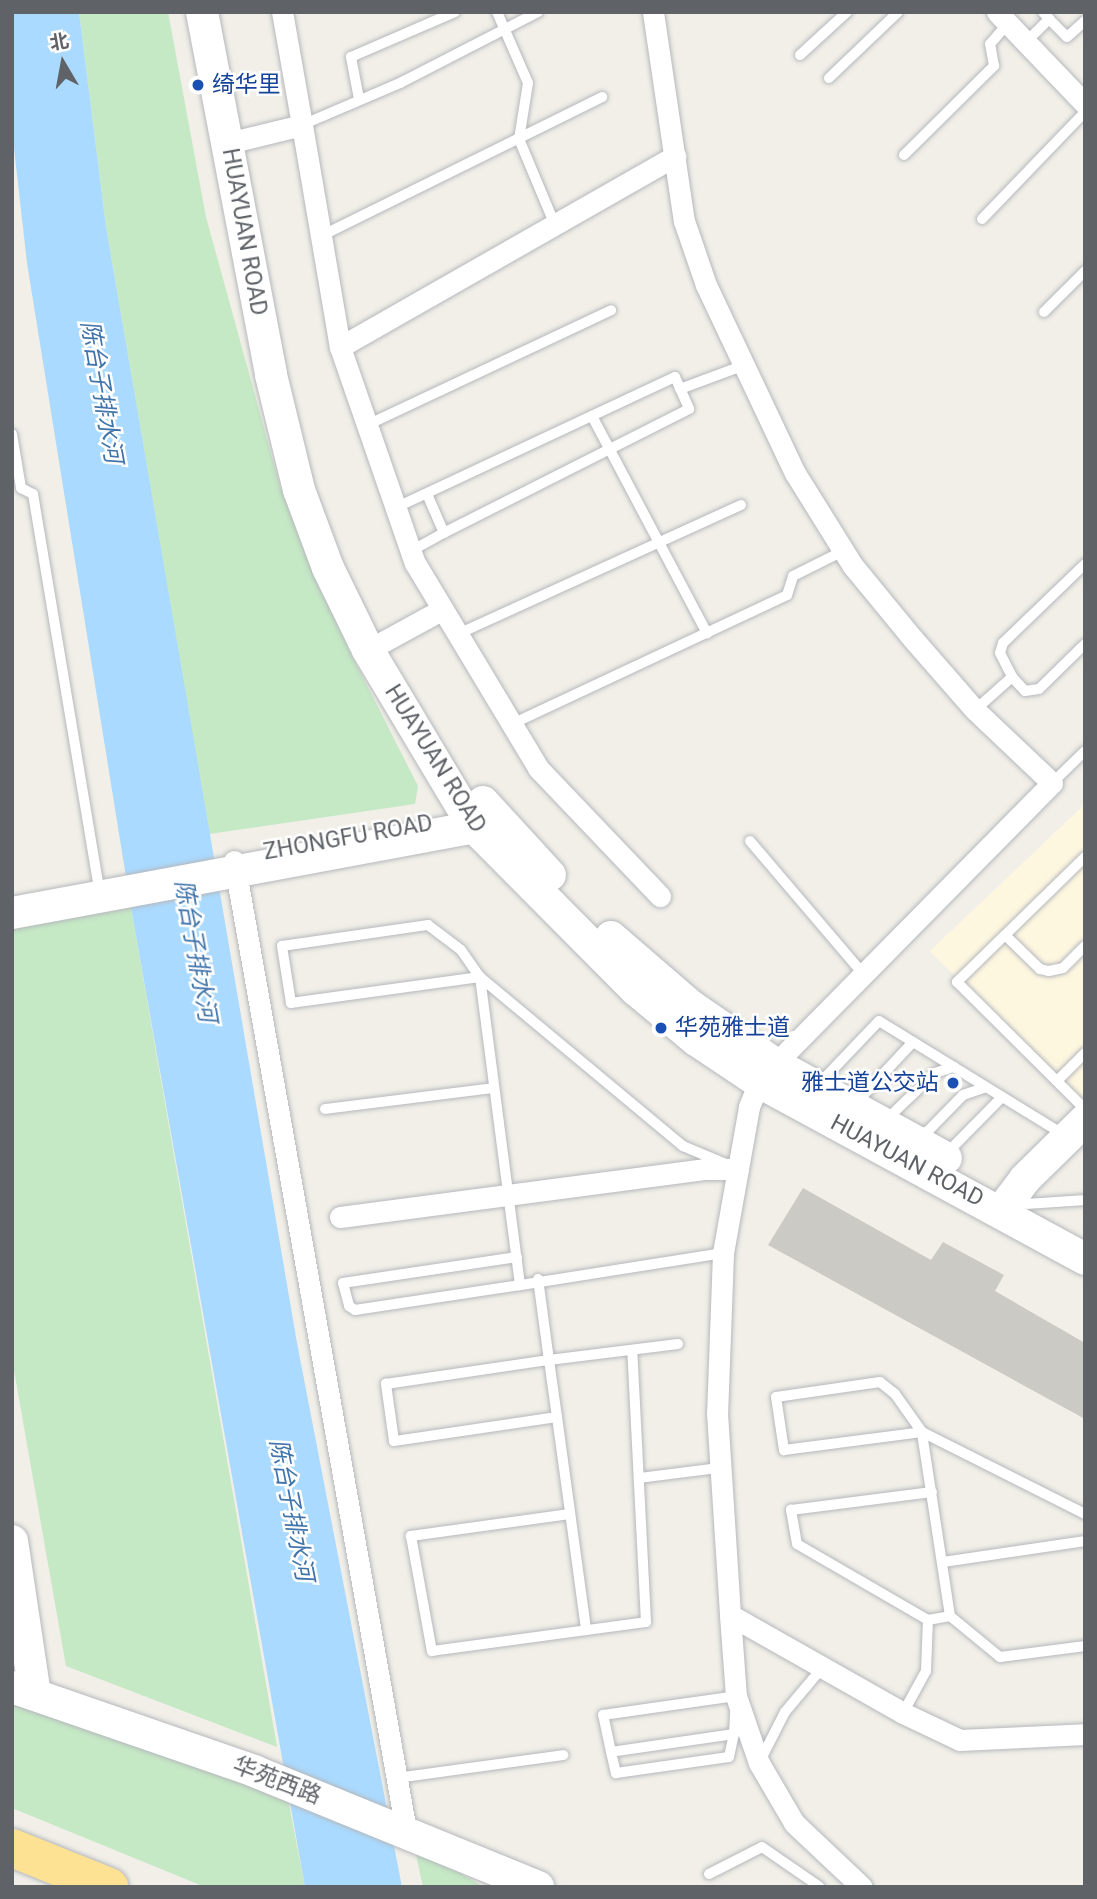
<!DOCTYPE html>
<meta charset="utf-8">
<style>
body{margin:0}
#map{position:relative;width:1097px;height:1899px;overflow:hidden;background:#f1efe8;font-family:Roboto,"Noto Sans SC",sans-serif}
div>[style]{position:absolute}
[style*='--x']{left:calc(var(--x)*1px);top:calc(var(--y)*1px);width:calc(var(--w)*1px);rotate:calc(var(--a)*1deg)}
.commercial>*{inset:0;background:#fef7e0}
.green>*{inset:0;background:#c5e8c5}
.water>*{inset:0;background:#aadaff}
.building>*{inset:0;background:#cccac5}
.roads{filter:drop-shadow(0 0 2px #b5b8bc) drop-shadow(0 0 2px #b5b8bc)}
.lane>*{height:10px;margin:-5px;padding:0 5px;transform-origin:5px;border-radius:5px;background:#fff}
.street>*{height:21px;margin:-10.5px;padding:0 10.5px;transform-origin:10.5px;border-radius:10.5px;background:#fff}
.secondary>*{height:32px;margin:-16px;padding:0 16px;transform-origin:16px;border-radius:16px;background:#fff}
.highway>*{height:38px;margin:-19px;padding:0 19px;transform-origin:19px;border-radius:19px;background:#fde293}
.dots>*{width:19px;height:19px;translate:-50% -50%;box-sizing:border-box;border:4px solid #fff;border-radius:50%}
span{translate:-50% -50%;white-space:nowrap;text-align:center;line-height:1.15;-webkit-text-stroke:5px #fff;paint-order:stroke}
.transit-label{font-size:23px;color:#164399}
.left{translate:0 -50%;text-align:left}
.right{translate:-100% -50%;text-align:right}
.street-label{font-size:23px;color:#5f6368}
.water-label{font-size:24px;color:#4174aa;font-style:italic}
.frame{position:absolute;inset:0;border:14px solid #5f6368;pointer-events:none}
.north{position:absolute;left:28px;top:28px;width:70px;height:70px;-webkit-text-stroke:5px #fff;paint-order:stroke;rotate:350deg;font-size:19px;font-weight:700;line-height:28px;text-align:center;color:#5f6368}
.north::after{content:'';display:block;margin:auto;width:24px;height:32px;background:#5f6368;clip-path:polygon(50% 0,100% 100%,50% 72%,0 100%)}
</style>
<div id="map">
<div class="commercial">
<i style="clip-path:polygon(1085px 804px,1085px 1096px,1080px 1100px,930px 951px)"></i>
</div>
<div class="green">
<i style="clip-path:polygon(79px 12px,168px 12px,206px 217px,280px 486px,348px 648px,418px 786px,415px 804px,209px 834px,106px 227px)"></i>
<i style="clip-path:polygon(131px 908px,277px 1747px,66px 1666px,12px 1359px,12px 929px)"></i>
<i style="clip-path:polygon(12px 1700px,288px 1799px,305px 1887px,205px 1887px,12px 1808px)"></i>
<i style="clip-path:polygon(414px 1846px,484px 1887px,423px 1887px)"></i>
</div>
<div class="water">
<i style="clip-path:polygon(12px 12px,79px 12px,106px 227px,297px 1343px,402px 1887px,305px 1887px,131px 908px,27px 263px,12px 131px)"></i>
</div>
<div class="building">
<i style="clip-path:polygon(803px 1188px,931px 1260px,943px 1242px,1004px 1275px,995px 1291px,1085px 1343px,1085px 1419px,768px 1245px)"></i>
</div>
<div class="roads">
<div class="lane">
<i style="--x:497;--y:12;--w:77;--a:66.4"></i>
<i style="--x:528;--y:83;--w:57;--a:99.1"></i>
<i style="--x:519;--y:139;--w:93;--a:67.3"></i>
<i style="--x:1049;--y:19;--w:25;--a:45"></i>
<i style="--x:1067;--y:37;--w:24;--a:-42"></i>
<i style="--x:1026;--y:42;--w:33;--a:-45"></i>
<i style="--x:1049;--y:19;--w:9;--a:-131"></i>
<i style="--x:800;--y:55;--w:64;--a:-42.5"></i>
<i style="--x:829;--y:78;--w:95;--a:-43.7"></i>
<i style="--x:359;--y:99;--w:43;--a:-100.8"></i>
<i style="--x:351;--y:57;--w:113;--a:-23.4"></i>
<i style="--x:302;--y:125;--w:107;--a:-23.2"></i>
<i style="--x:400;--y:83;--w:155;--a:-27.2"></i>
<i style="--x:904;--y:155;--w:127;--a:-44.7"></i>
<i style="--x:994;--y:66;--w:22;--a:-100"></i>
<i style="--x:990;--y:44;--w:28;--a:-49"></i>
<i style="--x:982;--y:219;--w:149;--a:-46.1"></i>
<i style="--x:319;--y:237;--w:316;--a:-26.3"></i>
<i style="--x:1044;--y:312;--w:58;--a:-45"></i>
<i style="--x:680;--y:389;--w:66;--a:-20.4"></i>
<i style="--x:592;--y:416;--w:246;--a:62.1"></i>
<i style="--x:365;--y:426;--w:272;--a:-25.2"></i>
<i style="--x:12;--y:434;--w:55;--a:80.5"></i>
<i style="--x:21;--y:488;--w:13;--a:27"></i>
<i style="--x:33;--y:494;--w:406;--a:80.5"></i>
<i style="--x:395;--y:508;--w:309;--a:-25.1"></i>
<i style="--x:675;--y:377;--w:35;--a:66"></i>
<i style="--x:689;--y:409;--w:275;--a:153.2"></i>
<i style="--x:444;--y:533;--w:43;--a:-113.6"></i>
<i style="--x:411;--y:551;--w:38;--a:-29"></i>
<i style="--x:1085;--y:564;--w:114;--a:136.1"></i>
<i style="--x:1003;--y:643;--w:10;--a:107"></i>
<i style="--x:1000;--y:653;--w:27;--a:63"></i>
<i style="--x:1012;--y:677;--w:19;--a:47"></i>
<i style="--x:1025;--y:691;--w:14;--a:-8"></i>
<i style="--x:1039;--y:689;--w:64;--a:-44.4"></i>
<i style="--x:458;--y:634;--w:311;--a:-24.5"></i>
<i style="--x:975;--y:710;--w:50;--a:-41.7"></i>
<i style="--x:512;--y:724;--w:304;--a:-25.1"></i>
<i style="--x:787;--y:595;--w:20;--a:-72"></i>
<i style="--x:793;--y:576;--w:56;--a:-26.6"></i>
<i style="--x:1052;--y:783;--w:46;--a:-44.1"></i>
<i style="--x:750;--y:841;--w:177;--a:49.6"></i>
<i style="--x:1085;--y:857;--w:179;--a:135.7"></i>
<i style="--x:957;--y:982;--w:180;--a:44.8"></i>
<i style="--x:428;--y:925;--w:41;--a:37.1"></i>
<i style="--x:461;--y:950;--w:33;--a:55"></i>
<i style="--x:480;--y:977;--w:191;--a:172.2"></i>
<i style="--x:291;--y:1003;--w:58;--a:-99"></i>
<i style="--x:282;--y:946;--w:148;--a:-8.2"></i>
<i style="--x:1005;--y:935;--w:49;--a:44.2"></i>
<i style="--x:1040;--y:969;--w:9;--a:13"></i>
<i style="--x:1049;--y:971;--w:14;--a:-12"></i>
<i style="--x:1063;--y:968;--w:31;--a:-45"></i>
<i style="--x:1057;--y:1081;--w:40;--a:-45"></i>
<i style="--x:818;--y:1085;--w:88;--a:-46.4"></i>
<i style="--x:879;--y:1021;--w:208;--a:31.6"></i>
<i style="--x:1056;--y:1130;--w:9;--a:58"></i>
<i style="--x:855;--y:1104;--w:85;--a:-46.9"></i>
<i style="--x:325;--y:1109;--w:170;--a:-7.1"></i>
<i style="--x:887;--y:1119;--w:66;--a:-43.8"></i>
<i style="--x:935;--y:1073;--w:20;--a:-18"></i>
<i style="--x:916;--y:1136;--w:13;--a:-23"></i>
<i style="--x:928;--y:1131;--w:50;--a:-45.8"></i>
<i style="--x:963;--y:1095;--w:24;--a:-19"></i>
<i style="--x:945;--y:1155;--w:81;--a:-45.5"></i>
<i style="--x:1027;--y:1204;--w:58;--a:-3.9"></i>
<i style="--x:723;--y:1253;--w:206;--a:171"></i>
<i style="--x:520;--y:1285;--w:311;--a:-97.4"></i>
<i style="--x:480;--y:977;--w:264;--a:39.8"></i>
<i style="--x:683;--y:1146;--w:47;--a:22.7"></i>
<i style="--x:517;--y:1257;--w:176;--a:171.5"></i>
<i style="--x:343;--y:1283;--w:24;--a:75"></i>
<i style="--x:349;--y:1306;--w:7;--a:34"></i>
<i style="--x:355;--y:1310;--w:167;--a:-8.6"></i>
<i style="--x:538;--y:1279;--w:82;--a:82.3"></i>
<i style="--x:549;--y:1360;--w:130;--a:-7.1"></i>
<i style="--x:557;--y:1417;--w:165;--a:171.6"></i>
<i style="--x:394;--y:1441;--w:58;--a:-98"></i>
<i style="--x:386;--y:1384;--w:165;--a:-8.4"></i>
<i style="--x:549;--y:1360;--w:58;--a:82"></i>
<i style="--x:557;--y:1417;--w:215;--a:82.2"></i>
<i style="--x:639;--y:1478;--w:80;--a:-7.2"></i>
<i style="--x:570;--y:1514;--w:161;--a:172.1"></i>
<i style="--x:411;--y:1536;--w:117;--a:79.7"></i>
<i style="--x:432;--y:1651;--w:216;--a:-7.7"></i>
<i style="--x:646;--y:1622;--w:272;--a:-92.9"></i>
<i style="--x:943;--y:1562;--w:144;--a:-8.4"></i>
<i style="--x:950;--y:1616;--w:65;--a:39.4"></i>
<i style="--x:1000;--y:1657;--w:86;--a:-7.4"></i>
<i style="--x:928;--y:1620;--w:151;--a:-149.9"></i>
<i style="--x:797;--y:1544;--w:35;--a:-100"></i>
<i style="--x:791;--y:1510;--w:142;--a:-7.3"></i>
<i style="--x:736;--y:1696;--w:38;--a:93"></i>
<i style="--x:734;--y:1734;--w:124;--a:171.7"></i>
<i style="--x:611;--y:1752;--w:38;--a:-102"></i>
<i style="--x:603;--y:1715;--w:134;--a:-8.1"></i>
<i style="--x:903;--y:1713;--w:48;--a:-61.3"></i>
<i style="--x:926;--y:1671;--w:51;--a:-87.8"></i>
<i style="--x:928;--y:1620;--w:22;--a:-10"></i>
<i style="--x:950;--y:1616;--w:186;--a:-98.7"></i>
<i style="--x:922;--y:1432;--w:47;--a:-125.4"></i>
<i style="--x:895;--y:1394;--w:19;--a:-141"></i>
<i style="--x:880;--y:1382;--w:105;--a:171.8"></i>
<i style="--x:776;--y:1397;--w:54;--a:81.4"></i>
<i style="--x:784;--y:1450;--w:139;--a:-7.4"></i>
<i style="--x:922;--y:1432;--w:182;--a:26.7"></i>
<i style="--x:611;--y:1752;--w:22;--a:77"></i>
<i style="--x:616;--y:1773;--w:114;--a:-8.1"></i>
<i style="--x:729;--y:1757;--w:24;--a:-78"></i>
<i style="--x:760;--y:1761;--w:55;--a:-63"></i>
<i style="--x:785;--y:1712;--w:57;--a:-49.9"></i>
<i style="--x:396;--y:1778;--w:169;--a:-7.8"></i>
<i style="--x:709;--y:1874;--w:59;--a:-27"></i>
<i style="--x:762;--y:1847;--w:70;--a:34.6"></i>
</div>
<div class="street">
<i style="--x:653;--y:12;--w:211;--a:81.6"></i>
<i style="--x:684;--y:221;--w:68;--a:71"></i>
<i style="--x:706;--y:285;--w:208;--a:64.7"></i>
<i style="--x:795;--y:473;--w:110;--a:58.1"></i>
<i style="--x:853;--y:566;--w:94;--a:50.6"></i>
<i style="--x:913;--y:639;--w:94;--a:48.9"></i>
<i style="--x:975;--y:710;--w:106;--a:43.5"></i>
<i style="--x:1052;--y:783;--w:395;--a:134.6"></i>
<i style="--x:775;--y:1064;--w:24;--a:132"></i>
<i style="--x:759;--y:1082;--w:27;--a:112"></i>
<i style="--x:749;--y:1107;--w:148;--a:100.1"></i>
<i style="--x:723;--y:1253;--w:160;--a:92.1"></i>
<i style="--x:717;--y:1413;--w:202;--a:86.3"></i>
<i style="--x:730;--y:1615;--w:199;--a:29.5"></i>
<i style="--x:903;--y:1713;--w:63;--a:25.3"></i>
<i style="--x:960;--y:1740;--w:125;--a:-2.7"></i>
<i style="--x:997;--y:12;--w:127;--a:46.3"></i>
<i style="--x:302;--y:125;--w:225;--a:80.3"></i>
<i style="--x:340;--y:347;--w:229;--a:70.9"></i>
<i style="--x:415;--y:563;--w:239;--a:59"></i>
<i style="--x:538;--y:768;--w:177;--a:46.4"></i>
<i style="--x:228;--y:143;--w:76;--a:-13.7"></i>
<i style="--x:302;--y:125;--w:115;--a:-100"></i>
<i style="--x:340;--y:347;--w:386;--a:-29.7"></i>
<i style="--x:368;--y:650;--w:85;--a:-28.7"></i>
<i style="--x:234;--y:861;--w:985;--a:79.94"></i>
<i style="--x:340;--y:1217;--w:367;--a:-7.5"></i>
<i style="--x:704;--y:1169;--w:34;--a:0"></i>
<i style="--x:730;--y:1615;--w:81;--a:85.8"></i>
<i style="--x:736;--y:1696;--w:71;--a:71.1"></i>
<i style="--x:759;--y:1763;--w:69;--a:59.7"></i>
<i style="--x:794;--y:1823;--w:93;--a:43.3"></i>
</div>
<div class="secondary">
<i style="--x:202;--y:12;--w:369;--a:79.2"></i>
<i style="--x:271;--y:375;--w:118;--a:76.3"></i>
<i style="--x:299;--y:490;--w:83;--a:69.6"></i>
<i style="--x:328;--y:568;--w:91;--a:64"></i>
<i style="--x:368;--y:650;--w:206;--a:59.1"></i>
<i style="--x:474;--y:827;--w:230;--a:45.2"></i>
<i style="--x:636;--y:990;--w:78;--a:39.8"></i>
<i style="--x:696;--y:1040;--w:76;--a:33.7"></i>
<i style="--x:759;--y:1082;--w:371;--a:28.5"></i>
<i style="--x:483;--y:802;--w:99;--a:47.5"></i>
<i style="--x:12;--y:913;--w:470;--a:-10.5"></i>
<i style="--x:474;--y:827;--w:18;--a:-41"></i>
<i style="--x:611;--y:937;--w:106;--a:40.8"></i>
<i style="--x:691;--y:1006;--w:102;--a:34.6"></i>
<i style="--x:775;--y:1064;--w:195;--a:28.8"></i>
<i style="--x:1001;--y:1211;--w:40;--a:-53"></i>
<i style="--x:1025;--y:1179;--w:84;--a:-44.5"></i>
<i style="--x:12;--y:1541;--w:155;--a:81.5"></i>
<i style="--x:12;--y:1687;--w:256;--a:19.1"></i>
<i style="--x:254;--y:1771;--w:307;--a:22.2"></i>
</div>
<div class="highway">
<i style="--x:12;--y:1848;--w:105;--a:21.9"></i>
</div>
</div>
<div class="dots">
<i style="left:198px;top:85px;background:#1a4fb4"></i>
<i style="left:661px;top:1028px;background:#1a4fb4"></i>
<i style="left:953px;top:1083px;background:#1a4fb4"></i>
</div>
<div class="transit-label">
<span class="left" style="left:212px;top:85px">绮华里</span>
<span class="left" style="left:675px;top:1028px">华苑雅士道</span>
<span class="right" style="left:939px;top:1083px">雅士道公交站</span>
</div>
<div class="street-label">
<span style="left:244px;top:232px;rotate:80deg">HUAYUAN ROAD</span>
<span style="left:435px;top:759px;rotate:58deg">HUAYUAN ROAD</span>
<span style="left:348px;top:838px;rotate:-10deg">ZHONGFU ROAD</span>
<span style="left:907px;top:1161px;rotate:28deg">HUAYUAN ROAD</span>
<span style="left:277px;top:1781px;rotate:21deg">华苑西路</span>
</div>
<div class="water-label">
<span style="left:101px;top:392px;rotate:80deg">陈台子排水河</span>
<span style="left:195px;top:951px;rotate:80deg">陈台子排水河</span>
<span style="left:291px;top:1510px;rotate:79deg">陈台子排水河</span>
</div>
<div class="frame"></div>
<div class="north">北</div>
</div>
